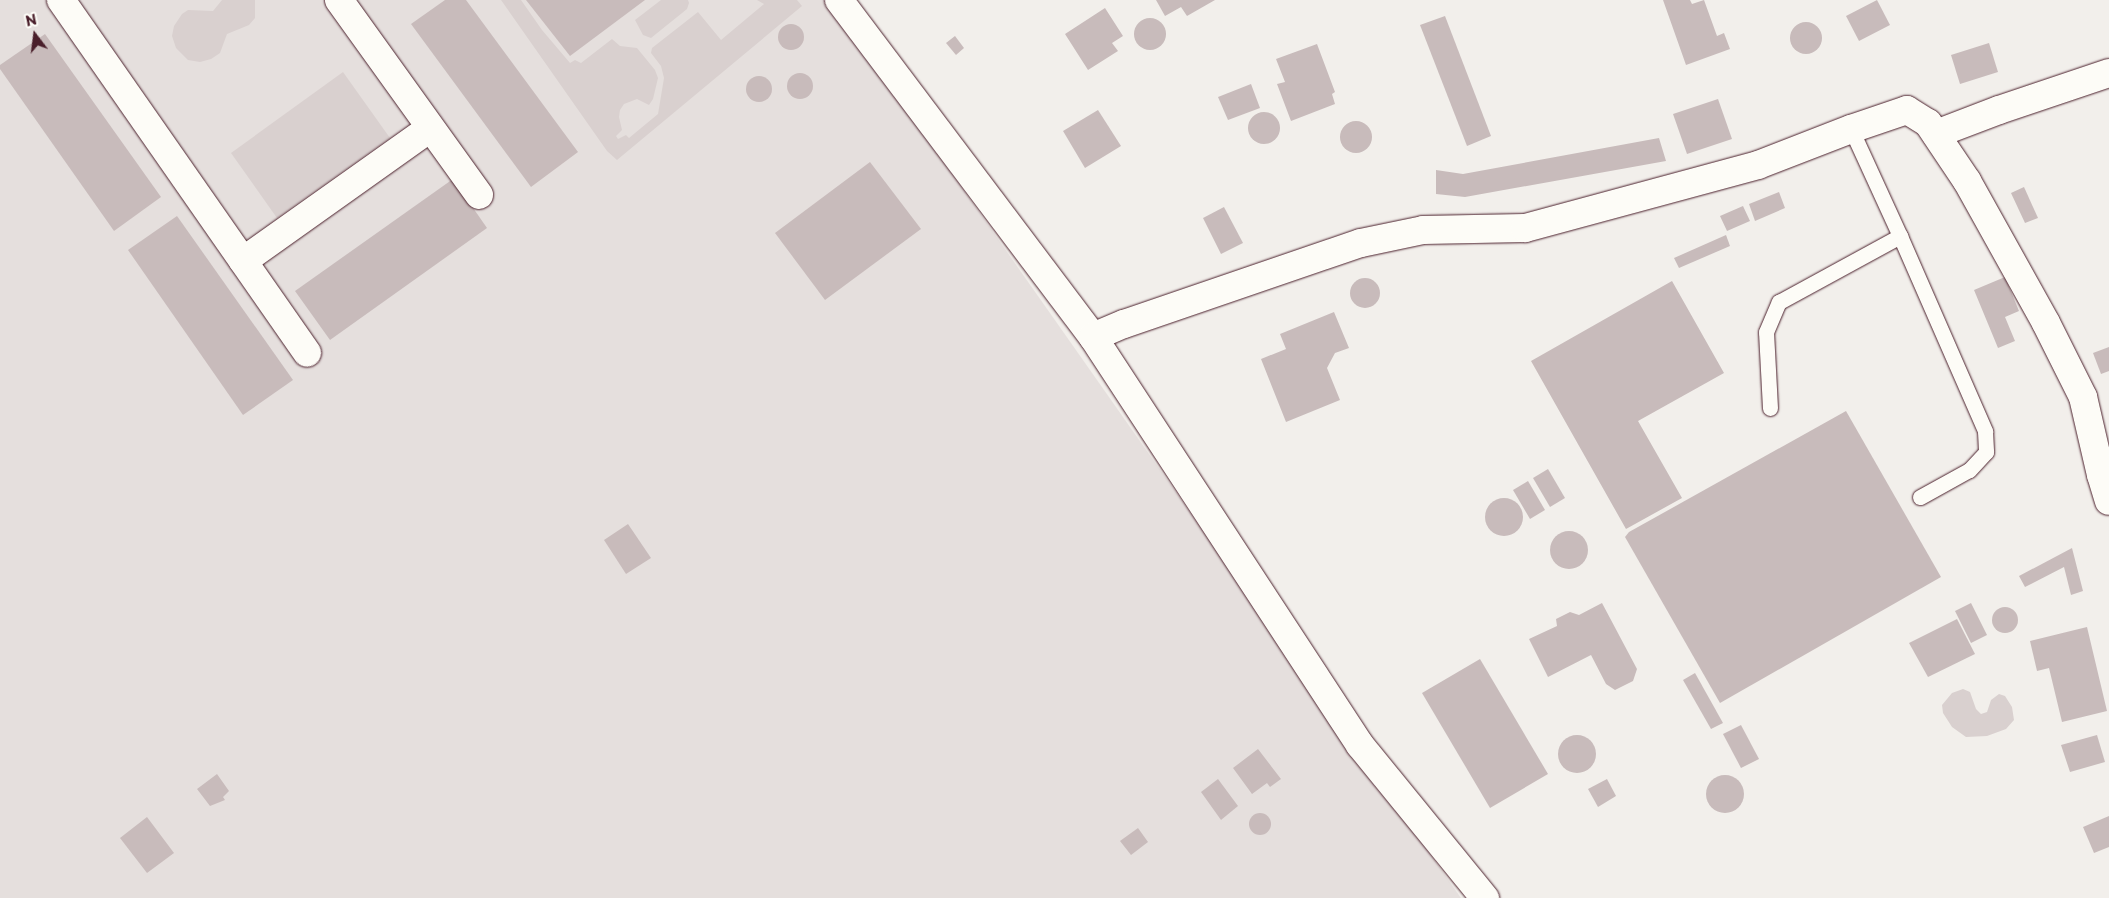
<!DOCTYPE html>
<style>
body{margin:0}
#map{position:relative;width:2109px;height:898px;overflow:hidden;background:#f2efeb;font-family:"Playpen Sans",sans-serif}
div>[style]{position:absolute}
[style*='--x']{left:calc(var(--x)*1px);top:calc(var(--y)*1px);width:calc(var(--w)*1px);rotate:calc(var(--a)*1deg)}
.built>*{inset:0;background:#e5dfdd}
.green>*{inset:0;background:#d9d0cf}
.building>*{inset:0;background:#c8bbbb}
.round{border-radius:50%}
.roads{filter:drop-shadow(0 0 1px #4a1f2b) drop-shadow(0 0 1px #4a1f2b)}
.service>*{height:15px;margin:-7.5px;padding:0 7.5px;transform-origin:7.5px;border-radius:7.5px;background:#fdfcf7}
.minor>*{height:28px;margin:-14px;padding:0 14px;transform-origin:14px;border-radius:14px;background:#fdfcf7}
span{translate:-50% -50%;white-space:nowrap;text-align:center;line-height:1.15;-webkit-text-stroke:4px #fdfcf7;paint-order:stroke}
.north{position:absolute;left:10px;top:10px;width:50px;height:50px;-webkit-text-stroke:4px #fdfcf7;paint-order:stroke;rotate:345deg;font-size:14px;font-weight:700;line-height:20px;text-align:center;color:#4a1f2b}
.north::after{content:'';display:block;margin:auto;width:18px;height:22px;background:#4a1f2b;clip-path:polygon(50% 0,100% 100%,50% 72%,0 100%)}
</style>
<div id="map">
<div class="built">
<i style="clip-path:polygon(0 0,830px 0,1461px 898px,0 898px)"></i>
</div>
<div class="green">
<i style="clip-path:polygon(222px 0,255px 0,255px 18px,249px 25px,227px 34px,220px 53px,211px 59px,200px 62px,188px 60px,176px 48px,172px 36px,174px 26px,182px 14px,188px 10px,213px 11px)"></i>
<i style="clip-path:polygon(501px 0,521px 0,542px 30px,570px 63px,575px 60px,581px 63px,612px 39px,620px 46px,637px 48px,655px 70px,658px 78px,653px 99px,649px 105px,637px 99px,624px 104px,620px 110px,619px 117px,622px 130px,616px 136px,618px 139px,626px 135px,629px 138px,658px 114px,664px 78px,661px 66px,651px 53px,652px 48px,698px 12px,721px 40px,764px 4px,757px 0,797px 0,802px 6px,617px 160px,607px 151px)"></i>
<i style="clip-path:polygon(661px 0,688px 0,689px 3px,687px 9px,651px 38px,643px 35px,635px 20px)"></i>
<i style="clip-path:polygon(343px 72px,390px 138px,277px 218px,231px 153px)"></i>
<i style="clip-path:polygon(1963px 689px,1970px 692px,1976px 709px,1981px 714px,1987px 712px,1991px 700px,1999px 694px,2005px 696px,2012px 707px,2014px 720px,2006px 729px,1987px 736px,1966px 737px,1952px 727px,1943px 713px,1942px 705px,1952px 693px)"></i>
</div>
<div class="building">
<i style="clip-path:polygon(445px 0,466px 0,578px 152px,531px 187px,411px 24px)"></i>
<i style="clip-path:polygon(526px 0,645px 0,570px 56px)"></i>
<i style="clip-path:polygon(1156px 0,1215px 0,1187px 16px,1181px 7px,1165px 16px)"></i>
<i style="clip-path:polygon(1663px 0,1690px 0,1692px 4px,1704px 0,1717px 36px,1724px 33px,1730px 49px,1686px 65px)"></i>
<i style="clip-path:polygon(1877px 0,1890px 25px,1859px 41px,1846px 16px)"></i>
<i style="clip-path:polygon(1105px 8px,1123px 36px,1112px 43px,1118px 51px,1088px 70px,1065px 34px)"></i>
<i style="clip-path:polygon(1445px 16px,1491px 136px,1467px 146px,1420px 25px)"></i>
<i class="round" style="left:1134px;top:18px;width:32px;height:32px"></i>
<i class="round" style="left:1790px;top:22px;width:32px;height:32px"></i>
<i class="round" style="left:778px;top:24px;width:26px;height:26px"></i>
<i style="clip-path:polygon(45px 34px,161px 197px,114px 231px,0 69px,0 65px)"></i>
<i style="clip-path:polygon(955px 36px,964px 48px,956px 55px,946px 43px)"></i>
<i style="clip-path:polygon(1989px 43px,1998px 72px,1960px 84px,1951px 55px)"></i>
<i style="clip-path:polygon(1317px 44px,1335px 92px,1332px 94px,1335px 104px,1291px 121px,1277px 84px,1285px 82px,1276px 59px)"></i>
<i class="round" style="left:787px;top:73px;width:26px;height:26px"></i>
<i class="round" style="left:746px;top:76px;width:26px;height:26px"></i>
<i style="clip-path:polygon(1251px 84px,1260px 108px,1228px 120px,1218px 97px)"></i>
<i style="clip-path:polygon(1718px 99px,1732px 139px,1687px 154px,1673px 114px)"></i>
<i style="clip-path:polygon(1098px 110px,1121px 146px,1085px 168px,1063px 131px)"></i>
<i class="round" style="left:1248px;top:112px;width:32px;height:32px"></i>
<i class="round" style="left:1340px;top:121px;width:32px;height:32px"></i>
<i style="clip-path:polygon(1659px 138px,1666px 161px,1465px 197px,1436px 194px,1436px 170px,1463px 174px)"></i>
<i style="clip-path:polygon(870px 162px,921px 229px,825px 300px,775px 233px)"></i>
<i style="clip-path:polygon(453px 179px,487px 228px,330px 340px,295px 291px)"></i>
<i style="clip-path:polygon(2024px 187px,2038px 218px,2025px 223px,2011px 193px)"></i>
<i style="clip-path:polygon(1779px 192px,1785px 208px,1755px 221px,1749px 204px)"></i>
<i style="clip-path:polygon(1743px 206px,1750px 221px,1727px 231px,1720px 216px)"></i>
<i style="clip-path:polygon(1224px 207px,1243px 243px,1221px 254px,1203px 218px)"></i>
<i style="clip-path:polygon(177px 216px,293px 380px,243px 415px,128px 250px)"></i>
<i style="clip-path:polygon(1726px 235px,1730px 246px,1679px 268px,1674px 258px)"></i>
<i style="clip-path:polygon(2005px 277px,2019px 311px,2005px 317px,2015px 341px,1998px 348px,1974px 290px)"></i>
<i class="round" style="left:1350px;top:278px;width:30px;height:30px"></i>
<i style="clip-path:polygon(1672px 281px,1724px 373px,1638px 421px,1682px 498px,1626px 529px,1531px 361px)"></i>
<i style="clip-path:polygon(1334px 312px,1349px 348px,1335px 353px,1327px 368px,1340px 400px,1286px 422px,1261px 359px,1286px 349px,1280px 334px)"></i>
<i style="clip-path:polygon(2109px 347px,2109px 371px,2101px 374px,2093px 353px)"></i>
<i style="clip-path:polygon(1846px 411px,1941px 577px,1720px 703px,1625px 537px,1629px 532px)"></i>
<i style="clip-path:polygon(1548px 469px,1565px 498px,1550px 507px,1533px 478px)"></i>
<i style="clip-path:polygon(1528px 481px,1545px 510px,1530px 519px,1513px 490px)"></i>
<i class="round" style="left:1485px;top:498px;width:38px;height:38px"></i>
<i style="clip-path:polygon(628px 524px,651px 558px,626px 574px,604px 540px)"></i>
<i class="round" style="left:1550px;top:531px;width:38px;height:38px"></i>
<i style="clip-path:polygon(2072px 548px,2083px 591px,2071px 595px,2064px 567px,2025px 587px,2019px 576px)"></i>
<i style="clip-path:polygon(1602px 603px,1637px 669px,1633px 681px,1615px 690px,1606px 684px,1591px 655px,1548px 677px,1529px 639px,1557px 626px,1556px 619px,1570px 612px,1579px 615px)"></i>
<i style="clip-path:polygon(1971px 603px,1987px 635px,1971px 643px,1955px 611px)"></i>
<i class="round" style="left:1992px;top:607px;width:26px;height:26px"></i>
<i style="clip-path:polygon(1957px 619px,1975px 654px,1928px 677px,1909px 643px)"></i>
<i style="clip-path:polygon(2087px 627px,2107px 711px,2062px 722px,2049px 668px,2037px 671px,2030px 641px)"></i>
<i style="clip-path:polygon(1480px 659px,1548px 774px,1490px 808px,1422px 693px)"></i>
<i style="clip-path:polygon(1695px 673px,1723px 723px,1711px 729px,1683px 680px)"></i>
<i style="clip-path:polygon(1741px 725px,1759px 759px,1741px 768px,1723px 734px)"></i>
<i class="round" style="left:1558px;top:735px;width:38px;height:38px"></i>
<i style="clip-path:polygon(2097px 735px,2105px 762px,2070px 772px,2061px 745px)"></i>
<i style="clip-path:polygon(1258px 749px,1281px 779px,1270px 787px,1267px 783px,1252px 794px,1233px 768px)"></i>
<i style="clip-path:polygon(217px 774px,229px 791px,223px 797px,225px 800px,210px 806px,197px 789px)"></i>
<i class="round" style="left:1706px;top:775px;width:38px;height:38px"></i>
<i style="clip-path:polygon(1218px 779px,1238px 806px,1221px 820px,1201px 792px)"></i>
<i style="clip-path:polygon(1607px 779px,1616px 796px,1598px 807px,1588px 789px)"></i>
<i class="round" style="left:1249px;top:813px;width:22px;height:22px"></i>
<i style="clip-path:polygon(2109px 816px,2109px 847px,2094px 853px,2083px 827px)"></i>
<i style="clip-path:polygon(147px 817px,174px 853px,147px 873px,120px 838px)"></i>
<i style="clip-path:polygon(1138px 828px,1148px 842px,1131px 855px,1120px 841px)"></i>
</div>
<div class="roads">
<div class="service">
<i style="--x:1851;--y:129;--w:118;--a:65.4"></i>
<i style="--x:1900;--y:236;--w:213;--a:66.4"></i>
<i style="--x:1985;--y:431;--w:21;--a:87"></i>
<i style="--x:1986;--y:452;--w:25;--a:133"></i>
<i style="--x:1969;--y:470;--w:56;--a:151.1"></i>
<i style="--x:1770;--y:408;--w:76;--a:-93"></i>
<i style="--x:1766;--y:332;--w:33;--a:-67"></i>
<i style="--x:1779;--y:302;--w:138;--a:-28.6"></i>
</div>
<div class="minor">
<i style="--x:61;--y:0;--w:430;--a:55.1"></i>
<i style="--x:339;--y:0;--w:240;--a:54.3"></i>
<i style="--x:839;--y:0;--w:422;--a:53"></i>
<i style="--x:1093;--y:337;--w:488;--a:56.8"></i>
<i style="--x:1360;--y:745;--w:198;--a:50.8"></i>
<i style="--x:1936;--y:134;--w:67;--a:-20.9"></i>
<i style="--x:1999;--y:110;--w:116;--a:-18.6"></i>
<i style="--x:243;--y:261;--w:229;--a:-35.4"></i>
<i style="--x:1093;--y:337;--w:34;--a:-23"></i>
<i style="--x:1124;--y:324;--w:250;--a:-18.9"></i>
<i style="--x:1361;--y:243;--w:63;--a:-11.8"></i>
<i style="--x:1423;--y:230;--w:102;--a:-1.1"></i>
<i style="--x:1525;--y:228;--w:241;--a:-15.1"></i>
<i style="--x:1758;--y:165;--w:100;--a:-21.2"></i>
<i style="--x:1851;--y:129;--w:59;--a:-18.7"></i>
<i style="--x:1907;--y:110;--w:25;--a:32"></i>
<i style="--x:1928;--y:123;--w:70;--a:56.1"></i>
<i style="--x:1967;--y:181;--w:162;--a:60.9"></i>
<i style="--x:2046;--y:323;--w:83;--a:63.4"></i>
<i style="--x:2083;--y:397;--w:80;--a:77"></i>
<i style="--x:2101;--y:475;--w:27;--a:73"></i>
</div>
</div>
<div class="north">N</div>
</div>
